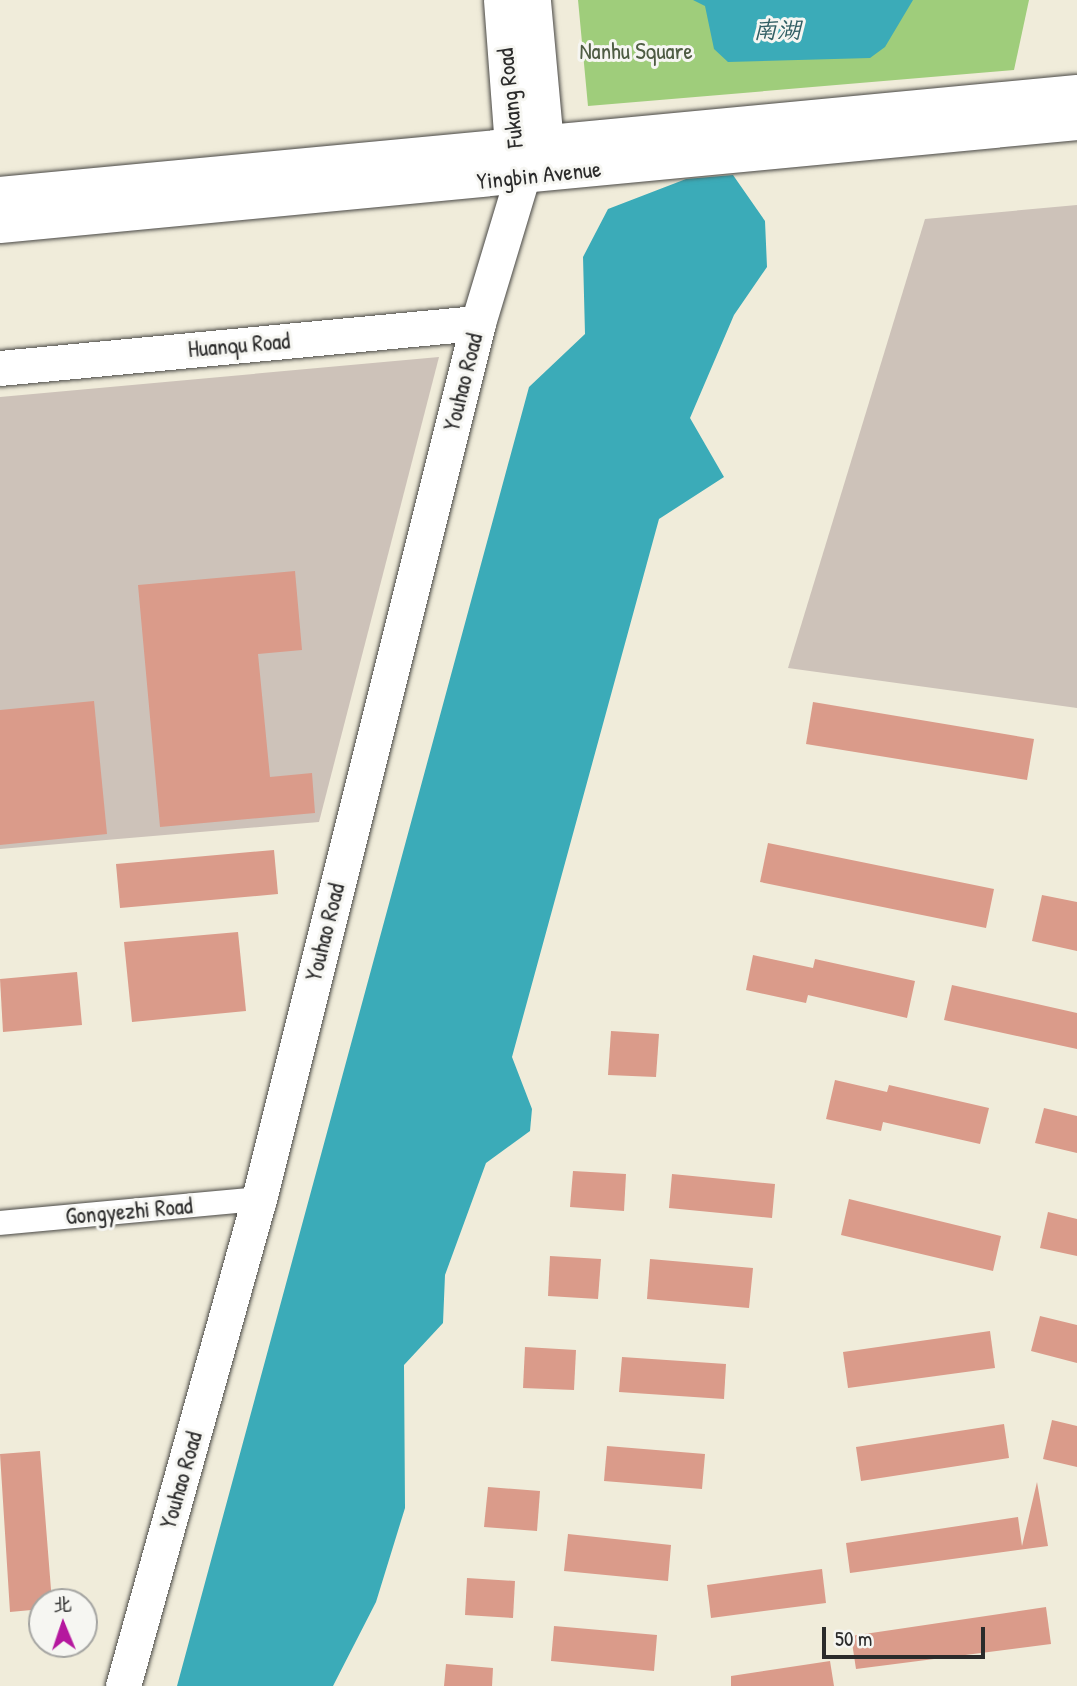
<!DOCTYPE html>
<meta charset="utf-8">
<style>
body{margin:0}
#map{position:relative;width:1077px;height:1686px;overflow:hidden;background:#f0ecda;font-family:"Patrick Hand","LXGW WenKai TC",sans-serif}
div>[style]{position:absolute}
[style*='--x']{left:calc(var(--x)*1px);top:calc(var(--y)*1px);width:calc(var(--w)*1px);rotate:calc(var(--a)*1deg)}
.industrial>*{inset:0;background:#cdc2b9}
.green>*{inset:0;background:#9fcd7b}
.water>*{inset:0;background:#3babb8}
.building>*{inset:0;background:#da9b8a}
.roads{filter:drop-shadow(0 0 2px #494845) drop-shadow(0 0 2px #494845)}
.street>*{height:24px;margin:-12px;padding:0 12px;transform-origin:12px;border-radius:12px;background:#fff}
.secondary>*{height:35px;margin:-17.5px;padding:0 17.5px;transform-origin:17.5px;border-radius:17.5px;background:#fff}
.primary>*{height:38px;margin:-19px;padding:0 19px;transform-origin:19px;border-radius:19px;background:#fff}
span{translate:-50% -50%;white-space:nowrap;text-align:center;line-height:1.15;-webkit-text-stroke:6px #f6f6f2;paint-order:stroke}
.park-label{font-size:23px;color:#4e5c43}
.street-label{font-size:23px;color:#2b2b2b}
.water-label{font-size:24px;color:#315e63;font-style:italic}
.north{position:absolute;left:28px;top:1588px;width:70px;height:70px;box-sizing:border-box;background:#f6f6f2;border:2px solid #a5a5a2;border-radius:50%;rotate:358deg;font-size:19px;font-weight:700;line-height:28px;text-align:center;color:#2b2b2b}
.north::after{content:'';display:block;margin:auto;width:24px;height:32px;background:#b5179e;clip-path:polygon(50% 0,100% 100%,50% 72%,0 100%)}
.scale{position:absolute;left:822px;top:1627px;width:163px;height:32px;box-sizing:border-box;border:4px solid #2b2b2b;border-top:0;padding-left:9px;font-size:21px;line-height:24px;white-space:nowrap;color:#2b2b2b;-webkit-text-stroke:5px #f6f6f2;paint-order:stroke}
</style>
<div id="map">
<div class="industrial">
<i style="clip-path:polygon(1077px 205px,1077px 708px,788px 668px,925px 219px)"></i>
<i style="clip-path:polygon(439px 357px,319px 822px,0 849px,0 397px)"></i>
</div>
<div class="green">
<i style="clip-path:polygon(578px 0,1029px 0,1014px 70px,588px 106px)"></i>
</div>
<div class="water">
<i style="clip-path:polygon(693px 0,913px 0,885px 47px,870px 58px,728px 62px,714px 49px,705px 6px)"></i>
<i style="clip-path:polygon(733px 175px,765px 221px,767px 267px,734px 315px,690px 418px,724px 477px,659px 519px,512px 1057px,532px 1109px,530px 1131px,486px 1163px,445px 1275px,443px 1323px,404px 1365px,405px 1508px,376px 1602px,333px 1686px,177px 1686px,529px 387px,585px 334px,583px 257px,608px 209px,686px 179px)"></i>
</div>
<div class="building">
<i style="clip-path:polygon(295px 571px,302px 650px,258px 654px,270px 777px,312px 773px,315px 813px,160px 827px,138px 585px)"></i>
<i style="clip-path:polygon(94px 701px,107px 834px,0 845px,0 710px)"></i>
<i style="clip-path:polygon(813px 702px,1034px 739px,1027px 780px,806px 744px)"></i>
<i style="clip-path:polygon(768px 843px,994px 889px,986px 928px,760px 882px)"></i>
<i style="clip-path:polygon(274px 850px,278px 894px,120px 908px,116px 864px)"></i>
<i style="clip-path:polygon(1042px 895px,1077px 902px,1077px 951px,1032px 941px)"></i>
<i style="clip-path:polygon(238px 932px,246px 1011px,132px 1022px,124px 942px)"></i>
<i style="clip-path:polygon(753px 955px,813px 968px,815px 959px,915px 981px,907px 1018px,808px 995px,806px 1003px,746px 990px)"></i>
<i style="clip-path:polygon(77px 972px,82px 1025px,3px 1032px,0 979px)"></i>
<i style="clip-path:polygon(952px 985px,1077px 1013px,1077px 1049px,944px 1020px)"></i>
<i style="clip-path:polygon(611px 1031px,659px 1034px,656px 1077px,608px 1075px)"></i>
<i style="clip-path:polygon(835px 1080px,887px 1092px,889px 1085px,989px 1108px,980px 1144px,883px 1122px,881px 1131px,826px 1119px)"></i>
<i style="clip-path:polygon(1044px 1108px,1077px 1116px,1077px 1153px,1035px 1143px)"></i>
<i style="clip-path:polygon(573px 1171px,626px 1174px,624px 1211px,570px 1207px)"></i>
<i style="clip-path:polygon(672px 1174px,775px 1184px,772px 1218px,669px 1208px)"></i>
<i style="clip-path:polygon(849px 1199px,1001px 1236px,993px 1271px,841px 1235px)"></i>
<i style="clip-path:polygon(1048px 1212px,1077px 1219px,1077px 1256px,1040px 1248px)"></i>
<i style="clip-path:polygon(550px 1256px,601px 1259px,598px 1299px,548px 1296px)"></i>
<i style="clip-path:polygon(650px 1259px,753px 1268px,749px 1308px,647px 1299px)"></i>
<i style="clip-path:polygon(1040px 1316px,1077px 1325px,1077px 1363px,1031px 1351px)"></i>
<i style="clip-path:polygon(990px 1331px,995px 1368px,848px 1388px,843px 1352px)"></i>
<i style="clip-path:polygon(525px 1347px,576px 1350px,574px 1390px,523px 1388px)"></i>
<i style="clip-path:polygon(622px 1357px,726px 1364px,724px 1399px,619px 1392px)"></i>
<i style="clip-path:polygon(1052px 1420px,1077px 1426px,1077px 1467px,1043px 1459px)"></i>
<i style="clip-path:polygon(1004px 1424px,1009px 1458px,861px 1481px,856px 1447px)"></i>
<i style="clip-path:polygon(607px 1446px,705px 1454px,702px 1489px,604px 1481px)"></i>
<i style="clip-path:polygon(40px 1451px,52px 1602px,42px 1602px,42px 1609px,10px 1612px,0 1454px)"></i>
<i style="clip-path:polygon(1037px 1482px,1048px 1546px,850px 1573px,846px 1543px,1018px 1517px,1022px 1546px)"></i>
<i style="clip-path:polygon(488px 1487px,540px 1491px,537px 1531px,484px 1527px)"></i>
<i style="clip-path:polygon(568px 1534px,671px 1545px,668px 1581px,564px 1571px)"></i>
<i style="clip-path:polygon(822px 1569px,826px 1603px,711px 1618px,707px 1585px)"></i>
<i style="clip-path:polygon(467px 1578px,515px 1581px,513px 1618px,465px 1615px)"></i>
<i style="clip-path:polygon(1046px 1607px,1051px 1644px,856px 1669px,851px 1636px)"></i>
<i style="clip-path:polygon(554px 1626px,657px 1635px,654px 1671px,551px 1661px)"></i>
<i style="clip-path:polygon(830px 1661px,834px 1686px,731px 1686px,731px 1676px)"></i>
<i style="clip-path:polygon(446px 1664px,493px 1668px,492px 1686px,444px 1686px)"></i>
</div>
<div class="roads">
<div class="street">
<i style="--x:0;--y:1223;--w:260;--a:-5.3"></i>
</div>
<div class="secondary">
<i style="--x:501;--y:0;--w:148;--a:85.7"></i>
<i style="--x:512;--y:148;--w:27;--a:70"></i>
<i style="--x:0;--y:368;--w:480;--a:-5.4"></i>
<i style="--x:123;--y:1686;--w:506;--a:-74.4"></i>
<i style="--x:259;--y:1199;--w:903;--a:-75.96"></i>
<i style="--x:478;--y:323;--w:152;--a:-73.2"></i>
<i style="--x:522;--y:177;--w:41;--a:-54"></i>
<i style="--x:546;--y:144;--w:145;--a:-95.2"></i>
</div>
<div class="primary">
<i style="--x:0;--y:196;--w:1082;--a:-5.41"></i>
<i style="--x:0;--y:224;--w:1082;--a:-5.46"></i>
</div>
</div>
<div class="park-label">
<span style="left:636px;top:51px">Nanhu Square</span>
</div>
<div class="street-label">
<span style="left:510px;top:98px;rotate:-96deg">Fukang Road</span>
<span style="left:539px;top:175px;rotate:-6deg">Yingbin Avenue</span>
<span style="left:239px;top:345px;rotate:-5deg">Huanqu Road</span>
<span style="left:463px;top:382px;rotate:-76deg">Youhao Road</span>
<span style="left:325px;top:932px;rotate:-76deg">Youhao Road</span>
<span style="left:129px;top:1211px;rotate:-5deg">Gongyezhi Road</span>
<span style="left:181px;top:1480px;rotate:-74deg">Youhao Road</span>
</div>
<div class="water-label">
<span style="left:777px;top:30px">南湖</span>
</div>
<div class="north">北</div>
<div class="scale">50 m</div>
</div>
